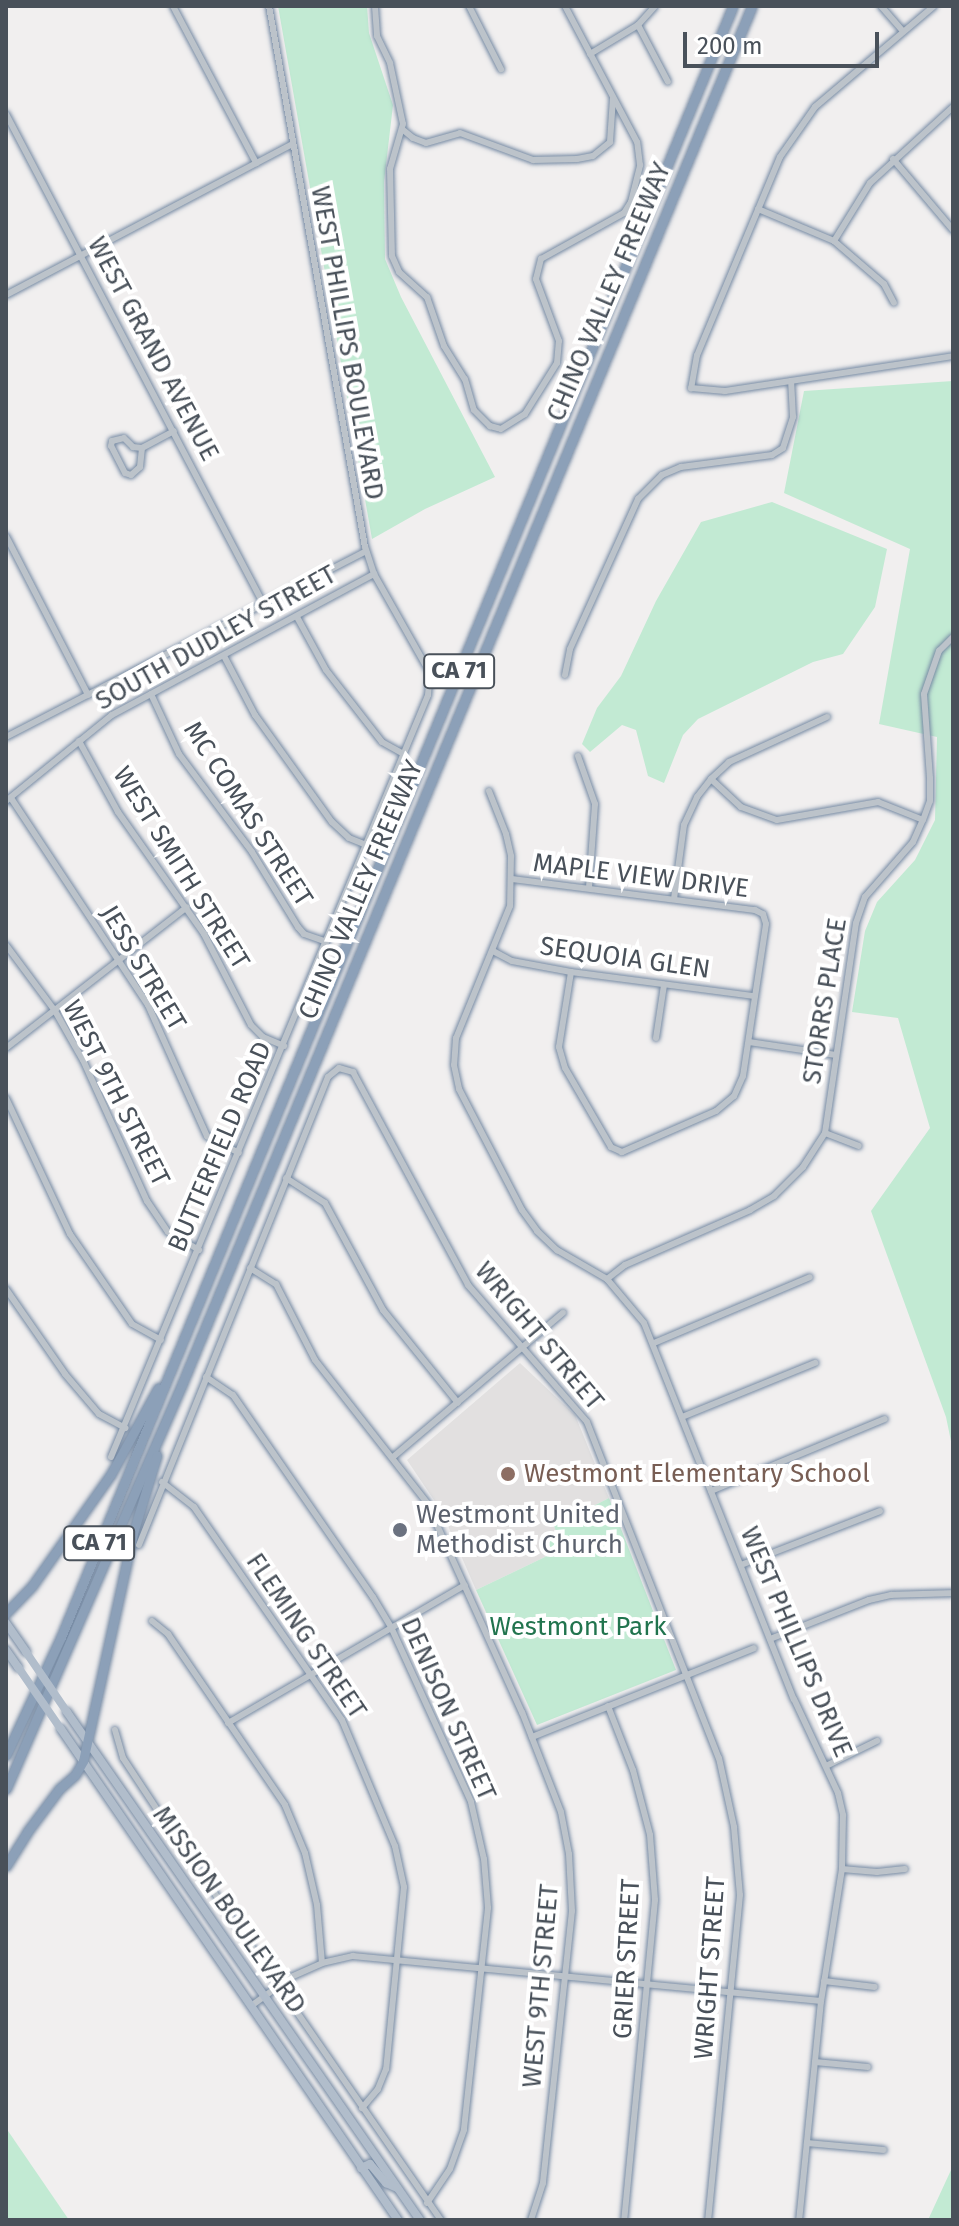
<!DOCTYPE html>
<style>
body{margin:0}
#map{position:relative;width:959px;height:2226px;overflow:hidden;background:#f1efef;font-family:"Fira Sans",sans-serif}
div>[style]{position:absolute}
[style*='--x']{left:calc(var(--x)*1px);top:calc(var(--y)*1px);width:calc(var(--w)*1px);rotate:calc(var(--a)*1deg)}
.education>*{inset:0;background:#e2e0e0}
.green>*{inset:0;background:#c2ead3}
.roads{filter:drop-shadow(0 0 2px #778ba4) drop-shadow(0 0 2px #778ba4)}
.minor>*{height:6px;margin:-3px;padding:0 3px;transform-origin:3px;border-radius:3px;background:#bcc3ca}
.major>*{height:8px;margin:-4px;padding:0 4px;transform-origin:4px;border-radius:4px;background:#b1bdcb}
.highway>*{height:9px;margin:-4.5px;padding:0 4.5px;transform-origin:4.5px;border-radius:4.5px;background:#8ca0b8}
.major-bridge>*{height:8px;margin:-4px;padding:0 4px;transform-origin:4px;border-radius:4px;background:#b1bdcb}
.dots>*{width:22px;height:22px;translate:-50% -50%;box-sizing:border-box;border:4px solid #fff;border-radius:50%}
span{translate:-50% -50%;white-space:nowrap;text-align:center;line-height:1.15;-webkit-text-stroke:8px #fff;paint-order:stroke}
.shield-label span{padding:2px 6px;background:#fff;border:2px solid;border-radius:6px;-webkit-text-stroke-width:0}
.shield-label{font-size:24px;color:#49515a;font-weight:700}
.street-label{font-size:26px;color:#49515a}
.education-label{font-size:26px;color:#785e54}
.left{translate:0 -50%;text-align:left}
.worship-label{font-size:26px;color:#5b616d}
.park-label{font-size:26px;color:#21744e}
.frame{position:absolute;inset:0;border:8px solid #49515a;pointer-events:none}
.scale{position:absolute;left:683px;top:32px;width:196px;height:36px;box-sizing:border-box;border:4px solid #49515a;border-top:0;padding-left:10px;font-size:24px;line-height:28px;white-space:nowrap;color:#49515a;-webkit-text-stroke:6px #fff;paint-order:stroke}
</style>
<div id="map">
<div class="education">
<i style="clip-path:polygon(520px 1363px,575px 1415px,609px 1498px,554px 1526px,558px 1534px,549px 1555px,476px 1590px,442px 1512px,407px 1460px)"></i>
</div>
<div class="green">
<i style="clip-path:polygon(278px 6px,367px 6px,369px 33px,393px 105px,384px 182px,385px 259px,401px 297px,495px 477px,425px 509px,372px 539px)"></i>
<i style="clip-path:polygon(953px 381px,953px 1451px,946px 1417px,871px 1211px,930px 1128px,898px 1018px,852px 1012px,865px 931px,877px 902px,915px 860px,935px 820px,937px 737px,879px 724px,910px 549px,784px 493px,804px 391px)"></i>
<i style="clip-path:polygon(772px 502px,887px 549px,875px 607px,843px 654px,813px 662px,698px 719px,683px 735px,664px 783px,648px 776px,636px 730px,622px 725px,590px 752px,582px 744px,597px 708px,621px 676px,656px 601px,701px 522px)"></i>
<i style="clip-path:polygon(609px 1498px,676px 1670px,537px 1725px,476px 1590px,549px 1555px,543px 1541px,557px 1534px,554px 1526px)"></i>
<i style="clip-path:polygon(6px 2128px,69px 2220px,6px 2220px)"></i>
<i style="clip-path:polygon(953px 2141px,953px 2220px,928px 2220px,951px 2170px)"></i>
</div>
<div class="roads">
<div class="minor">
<i style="--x:173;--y:6;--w:178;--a:62.1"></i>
<i style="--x:375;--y:6;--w:30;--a:86"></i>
<i style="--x:377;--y:36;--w:30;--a:64"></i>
<i style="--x:390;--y:63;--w:62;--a:78"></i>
<i style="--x:403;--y:124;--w:47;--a:106.1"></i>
<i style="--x:390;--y:169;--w:87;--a:88.7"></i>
<i style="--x:392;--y:256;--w:17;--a:66"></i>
<i style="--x:399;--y:272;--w:38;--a:42"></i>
<i style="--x:427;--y:297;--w:52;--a:70.9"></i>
<i style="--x:444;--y:346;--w:39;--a:58"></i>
<i style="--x:465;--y:379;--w:32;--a:74"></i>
<i style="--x:474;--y:410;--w:23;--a:45"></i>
<i style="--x:490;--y:426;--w:11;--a:15"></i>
<i style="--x:501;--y:429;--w:28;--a:-32"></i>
<i style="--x:525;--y:414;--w:60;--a:-57.9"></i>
<i style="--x:557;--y:363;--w:22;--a:-85"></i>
<i style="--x:559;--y:341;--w:66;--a:-110.4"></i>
<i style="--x:536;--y:279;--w:21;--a:-76"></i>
<i style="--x:541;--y:259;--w:95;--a:-29"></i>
<i style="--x:624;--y:213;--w:13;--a:-58"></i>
<i style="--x:631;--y:202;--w:38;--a:-76"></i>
<i style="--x:640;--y:165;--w:23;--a:-97"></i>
<i style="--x:637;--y:142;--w:154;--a:-117.9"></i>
<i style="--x:469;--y:6;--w:71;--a:63.1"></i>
<i style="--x:881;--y:6;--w:32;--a:49"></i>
<i style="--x:934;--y:6;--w:156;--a:139.7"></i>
<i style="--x:815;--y:107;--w:61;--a:125"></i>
<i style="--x:780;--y:157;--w:215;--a:112.7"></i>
<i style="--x:697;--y:355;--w:34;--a:100"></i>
<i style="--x:691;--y:388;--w:34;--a:5"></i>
<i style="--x:725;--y:391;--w:231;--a:-8.7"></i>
<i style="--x:638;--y:25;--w:64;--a:62.2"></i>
<i style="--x:590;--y:54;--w:56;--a:-31.1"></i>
<i style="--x:638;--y:25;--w:25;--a:-48"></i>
<i style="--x:6;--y:114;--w:552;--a:62.28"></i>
<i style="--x:402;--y:129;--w:14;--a:39"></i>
<i style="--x:413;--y:138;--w:14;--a:21"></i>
<i style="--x:426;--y:143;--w:35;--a:-16"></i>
<i style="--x:460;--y:133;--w:78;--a:20.3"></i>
<i style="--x:533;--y:160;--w:44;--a:-1.3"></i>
<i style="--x:577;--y:159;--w:16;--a:-11"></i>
<i style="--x:593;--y:156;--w:22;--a:-39"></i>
<i style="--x:610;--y:142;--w:44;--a:-86.1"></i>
<i style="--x:893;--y:159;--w:93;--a:49.8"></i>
<i style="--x:758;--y:209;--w:82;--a:22.8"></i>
<i style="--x:834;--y:241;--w:66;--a:40.7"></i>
<i style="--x:884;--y:284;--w:21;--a:62"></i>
<i style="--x:834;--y:241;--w:68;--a:-58.2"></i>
<i style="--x:870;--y:183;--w:113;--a:-42.5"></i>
<i style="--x:6;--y:295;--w:322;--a:-27.8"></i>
<i style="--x:142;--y:448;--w:19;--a:96"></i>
<i style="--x:140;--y:467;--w:12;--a:138"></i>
<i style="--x:131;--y:475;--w:6;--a:-162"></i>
<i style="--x:125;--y:473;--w:30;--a:-117"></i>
<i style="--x:111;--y:446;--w:5;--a:-79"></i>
<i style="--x:112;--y:441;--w:12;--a:-14"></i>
<i style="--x:124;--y:438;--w:13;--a:45"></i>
<i style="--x:133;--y:447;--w:9;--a:6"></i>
<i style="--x:142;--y:448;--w:36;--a:-28"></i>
<i style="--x:6;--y:536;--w:179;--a:62.7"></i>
<i style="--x:297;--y:617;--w:60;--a:61.3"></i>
<i style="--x:326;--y:670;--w:91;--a:52.1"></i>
<i style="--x:382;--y:742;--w:25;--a:29"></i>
<i style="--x:224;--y:656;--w:67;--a:62.3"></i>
<i style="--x:255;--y:715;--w:132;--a:54.3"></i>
<i style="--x:332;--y:822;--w:23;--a:43"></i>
<i style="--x:349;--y:838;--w:18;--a:22"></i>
<i style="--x:565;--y:675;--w:26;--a:-79"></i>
<i style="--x:570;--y:649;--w:165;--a:-65.6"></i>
<i style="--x:638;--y:499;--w:34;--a:-45"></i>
<i style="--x:662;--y:475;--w:21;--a:-23"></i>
<i style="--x:681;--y:467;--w:92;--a:-7.5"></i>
<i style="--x:772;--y:455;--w:13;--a:-32"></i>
<i style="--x:783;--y:448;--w:33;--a:-72"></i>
<i style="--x:793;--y:417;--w:36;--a:-93"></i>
<i style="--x:151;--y:694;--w:66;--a:65"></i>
<i style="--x:179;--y:754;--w:122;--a:53.3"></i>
<i style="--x:252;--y:852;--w:88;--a:58.5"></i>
<i style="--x:298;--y:927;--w:9;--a:49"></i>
<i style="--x:304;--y:934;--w:24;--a:19"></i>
<i style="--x:6;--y:737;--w:405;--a:-27.3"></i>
<i style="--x:79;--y:741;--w:81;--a:61.2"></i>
<i style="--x:118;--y:812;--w:149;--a:54.8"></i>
<i style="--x:204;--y:934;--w:102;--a:62.7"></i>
<i style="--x:251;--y:1025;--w:17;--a:45"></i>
<i style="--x:263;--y:1037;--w:23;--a:23"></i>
<i style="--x:578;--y:756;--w:51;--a:70.5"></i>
<i style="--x:595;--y:804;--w:83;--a:94.1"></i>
<i style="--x:711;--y:779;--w:41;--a:43"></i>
<i style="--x:741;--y:807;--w:38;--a:20"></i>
<i style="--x:777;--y:820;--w:103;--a:-10.1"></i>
<i style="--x:878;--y:802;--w:48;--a:21.8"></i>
<i style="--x:489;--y:791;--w:46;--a:68.4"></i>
<i style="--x:506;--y:834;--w:23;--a:77"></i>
<i style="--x:511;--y:856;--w:50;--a:91.1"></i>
<i style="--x:510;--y:906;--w:143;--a:112.2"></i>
<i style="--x:456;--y:1038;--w:27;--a:94"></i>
<i style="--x:454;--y:1065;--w:25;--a:78"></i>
<i style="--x:459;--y:1089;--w:136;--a:62.5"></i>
<i style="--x:522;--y:1210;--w:26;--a:54"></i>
<i style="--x:537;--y:1231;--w:28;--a:44"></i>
<i style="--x:557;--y:1250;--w:58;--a:30.1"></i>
<i style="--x:607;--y:1279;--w:57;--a:49.9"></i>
<i style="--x:644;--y:1323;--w:405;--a:68.3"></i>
<i style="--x:794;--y:1699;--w:104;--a:64.9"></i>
<i style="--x:838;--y:1793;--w:23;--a:77"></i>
<i style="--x:843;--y:1815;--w:54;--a:91.1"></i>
<i style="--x:842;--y:1869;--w:134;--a:99"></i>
<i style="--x:821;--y:2001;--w:220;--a:95.7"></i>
<i style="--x:11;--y:798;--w:248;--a:56.5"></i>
<i style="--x:148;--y:1005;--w:144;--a:65.8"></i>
<i style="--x:207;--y:1136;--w:36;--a:28"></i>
<i style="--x:6;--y:801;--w:136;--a:-39.1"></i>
<i style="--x:112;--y:715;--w:298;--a:-28.3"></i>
<i style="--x:512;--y:879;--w:245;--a:7.3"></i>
<i style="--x:755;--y:910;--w:9;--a:27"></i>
<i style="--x:763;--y:914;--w:10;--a:73"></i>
<i style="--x:766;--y:924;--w:154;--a:98.6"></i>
<i style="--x:743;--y:1076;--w:22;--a:114"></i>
<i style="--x:734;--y:1096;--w:23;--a:140"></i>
<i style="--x:716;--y:1111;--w:103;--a:156.4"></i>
<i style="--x:622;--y:1152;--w:12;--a:-156"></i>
<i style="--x:611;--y:1147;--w:91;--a:-120.2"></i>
<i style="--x:565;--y:1068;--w:22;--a:-106"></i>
<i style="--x:559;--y:1047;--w:76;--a:-80.9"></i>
<i style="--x:674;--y:899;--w:75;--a:-82.3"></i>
<i style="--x:684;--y:825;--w:31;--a:-65"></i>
<i style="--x:697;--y:797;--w:23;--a:-52"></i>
<i style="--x:711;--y:779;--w:25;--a:-43"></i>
<i style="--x:729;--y:762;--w:108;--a:-24.7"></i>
<i style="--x:6;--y:945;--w:82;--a:53.4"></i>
<i style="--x:55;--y:1011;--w:56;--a:60.3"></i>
<i style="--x:83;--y:1060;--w:155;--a:65.6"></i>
<i style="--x:147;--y:1201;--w:37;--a:56"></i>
<i style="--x:168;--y:1232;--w:36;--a:30"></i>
<i style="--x:493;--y:951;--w:21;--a:28"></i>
<i style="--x:512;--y:961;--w:60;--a:10.6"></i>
<i style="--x:571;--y:972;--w:185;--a:7.5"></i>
<i style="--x:656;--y:1038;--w:54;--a:-81.4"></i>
<i style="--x:749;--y:1042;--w:88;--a:8.5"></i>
<i style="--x:6;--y:1048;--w:229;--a:-37.9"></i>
<i style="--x:6;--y:1098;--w:150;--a:64.8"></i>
<i style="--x:70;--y:1234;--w:109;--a:55.4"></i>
<i style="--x:132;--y:1324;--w:33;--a:29"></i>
<i style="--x:825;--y:1133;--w:36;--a:21"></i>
<i style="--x:286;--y:1178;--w:46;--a:32.7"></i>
<i style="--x:325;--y:1203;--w:122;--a:61.5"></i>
<i style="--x:383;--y:1310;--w:119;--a:51.1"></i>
<i style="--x:250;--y:1268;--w:31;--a:32"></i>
<i style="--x:276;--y:1284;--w:85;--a:62.8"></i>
<i style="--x:315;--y:1360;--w:182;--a:51.9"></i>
<i style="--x:427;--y:1503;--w:230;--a:65.6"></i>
<i style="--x:522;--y:1712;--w:107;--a:68.7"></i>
<i style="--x:561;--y:1812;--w:43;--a:79.2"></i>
<i style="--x:569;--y:1854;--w:57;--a:87"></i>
<i style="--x:572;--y:1911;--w:274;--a:96.1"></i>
<i style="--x:543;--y:2183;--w:39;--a:108"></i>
<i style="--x:607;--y:1279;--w:23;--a:-38"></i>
<i style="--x:625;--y:1265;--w:137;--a:-23.7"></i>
<i style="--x:750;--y:1210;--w:28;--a:-30"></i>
<i style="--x:774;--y:1196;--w:41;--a:-45"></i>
<i style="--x:803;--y:1167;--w:40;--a:-57.1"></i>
<i style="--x:825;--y:1133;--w:212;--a:-81.6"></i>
<i style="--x:856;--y:923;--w:28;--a:-71"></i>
<i style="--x:865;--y:897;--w:73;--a:-48.9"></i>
<i style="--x:913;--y:842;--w:24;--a:-66"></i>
<i style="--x:923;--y:820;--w:20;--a:-70"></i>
<i style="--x:930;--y:801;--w:23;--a:-90"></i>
<i style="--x:930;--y:778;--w:84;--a:-94.1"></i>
<i style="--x:924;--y:694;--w:46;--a:-70.8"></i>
<i style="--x:939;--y:651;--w:20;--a:-45"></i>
<i style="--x:6;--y:1289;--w:103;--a:55.2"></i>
<i style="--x:65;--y:1374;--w:52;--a:49.6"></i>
<i style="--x:99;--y:1414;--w:30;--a:28"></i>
<i style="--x:654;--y:1343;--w:169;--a:-22.9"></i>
<i style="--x:206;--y:1377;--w:32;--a:34"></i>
<i style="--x:233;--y:1395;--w:246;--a:55.3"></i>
<i style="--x:373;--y:1597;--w:35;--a:59"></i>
<i style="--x:391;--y:1627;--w:192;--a:65.4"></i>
<i style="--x:471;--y:1802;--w:58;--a:77.2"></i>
<i style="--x:484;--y:1859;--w:49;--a:85.3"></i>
<i style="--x:488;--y:1908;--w:223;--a:96.2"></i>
<i style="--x:464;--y:2130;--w:41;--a:109.7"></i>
<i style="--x:450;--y:2169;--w:41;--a:124.1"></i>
<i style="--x:682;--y:1417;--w:144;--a:-22.1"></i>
<i style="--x:111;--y:1457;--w:825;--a:-67.41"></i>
<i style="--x:428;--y:695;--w:22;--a:-85"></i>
<i style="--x:430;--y:673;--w:114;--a:-119.5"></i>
<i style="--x:374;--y:574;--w:28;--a:-108"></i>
<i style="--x:365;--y:547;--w:549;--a:-100.06"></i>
<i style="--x:393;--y:1457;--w:223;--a:-40.3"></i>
<i style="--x:162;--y:1482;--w:41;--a:38"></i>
<i style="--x:194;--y:1507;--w:259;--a:55.2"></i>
<i style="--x:342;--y:1720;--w:137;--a:67.2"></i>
<i style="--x:395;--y:1846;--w:42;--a:77.6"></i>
<i style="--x:404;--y:1887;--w:183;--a:95.6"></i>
<i style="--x:386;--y:2069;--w:22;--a:112"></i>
<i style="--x:378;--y:2089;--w:25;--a:130"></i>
<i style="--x:711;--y:1491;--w:188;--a:-22.5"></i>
<i style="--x:139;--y:1545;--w:505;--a:-68.01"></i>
<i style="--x:328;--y:1077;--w:14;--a:-39"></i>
<i style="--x:339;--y:1068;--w:15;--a:16"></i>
<i style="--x:353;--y:1072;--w:242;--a:61.6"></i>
<i style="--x:468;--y:1285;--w:181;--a:49"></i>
<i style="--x:587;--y:1422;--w:361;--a:68.6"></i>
<i style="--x:719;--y:1758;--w:71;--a:77.7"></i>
<i style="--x:734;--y:1827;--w:68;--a:85"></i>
<i style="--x:740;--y:1895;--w:327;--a:95.6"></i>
<i style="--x:741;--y:1565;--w:149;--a:-21.2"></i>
<i style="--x:152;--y:1621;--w:21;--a:39"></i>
<i style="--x:168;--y:1634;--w:207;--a:55.6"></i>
<i style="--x:285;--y:1805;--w:52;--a:67.4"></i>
<i style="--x:305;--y:1853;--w:53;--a:77"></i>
<i style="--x:317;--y:1905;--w:58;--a:85.1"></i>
<i style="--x:770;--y:1639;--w:106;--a:-21.5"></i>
<i style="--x:869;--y:1600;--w:23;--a:-13"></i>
<i style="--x:891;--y:1595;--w:62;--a:-1.8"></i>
<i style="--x:608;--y:1706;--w:69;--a:68.7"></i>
<i style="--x:633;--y:1770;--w:67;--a:75.3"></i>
<i style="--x:650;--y:1835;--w:65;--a:85.6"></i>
<i style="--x:655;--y:1900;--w:321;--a:95.5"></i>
<i style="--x:228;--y:1723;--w:274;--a:-30.2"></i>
<i style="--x:115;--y:1730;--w:29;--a:74"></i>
<i style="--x:123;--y:1758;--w:78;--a:56.5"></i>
<i style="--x:166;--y:1823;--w:483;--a:55.3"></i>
<i style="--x:532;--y:1737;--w:239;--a:-21.8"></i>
<i style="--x:826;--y:1766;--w:57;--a:-26.1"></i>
<i style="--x:842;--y:1869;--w:35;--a:5"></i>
<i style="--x:877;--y:1872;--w:28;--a:-6"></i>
<i style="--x:824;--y:1981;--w:51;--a:6.7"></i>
<i style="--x:251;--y:2006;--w:49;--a:-35.9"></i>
<i style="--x:291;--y:1977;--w:34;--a:-24"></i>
<i style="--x:322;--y:1963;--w:32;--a:-13"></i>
<i style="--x:353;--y:1956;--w:470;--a:5.5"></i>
<i style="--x:815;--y:2062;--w:53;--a:5.4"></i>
<i style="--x:807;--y:2143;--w:77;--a:5.2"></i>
</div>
<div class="major">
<i style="--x:6;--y:1623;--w:35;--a:55"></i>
<i style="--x:6;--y:1650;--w:21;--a:55"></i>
<i style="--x:67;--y:1712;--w:619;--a:55.21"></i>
<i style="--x:61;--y:1729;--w:596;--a:55.54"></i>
<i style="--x:361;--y:2168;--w:10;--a:-24"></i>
<i style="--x:370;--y:2164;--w:25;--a:50"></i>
<i style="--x:386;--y:2183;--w:12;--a:24"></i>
</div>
<div class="highway">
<i style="--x:6;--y:1613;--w:37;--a:-46"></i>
<i style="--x:32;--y:1586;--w:137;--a:-54.8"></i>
<i style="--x:111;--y:1474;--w:98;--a:-61.3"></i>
<i style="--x:6;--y:1755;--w:130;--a:-65"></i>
<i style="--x:61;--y:1637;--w:1764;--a:-67.61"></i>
<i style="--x:6;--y:1789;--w:442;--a:-66.5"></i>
<i style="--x:182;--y:1384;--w:1491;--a:-67.53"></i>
<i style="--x:6;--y:1866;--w:40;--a:-58"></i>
<i style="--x:27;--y:1832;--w:54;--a:-53.3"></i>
<i style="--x:59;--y:1789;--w:21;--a:-41"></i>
<i style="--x:75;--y:1775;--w:16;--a:-60"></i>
<i style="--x:83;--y:1761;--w:237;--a:-77.6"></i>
<i style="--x:134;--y:1530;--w:78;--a:-73"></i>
</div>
</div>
<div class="major-bridge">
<i style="--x:26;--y:1652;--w:73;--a:55.7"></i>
<i style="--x:18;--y:1667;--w:75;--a:55.3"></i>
</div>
<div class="dots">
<i style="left:508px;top:1474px;background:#8d6e63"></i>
<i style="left:400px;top:1530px;background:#6b7280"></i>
</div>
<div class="shield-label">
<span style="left:459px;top:671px">CA 71</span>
<span style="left:99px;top:1543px">CA 71</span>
</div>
<div class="street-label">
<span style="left:609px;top:292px;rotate:-67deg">CHINO VALLEY FREEWAY</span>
<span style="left:347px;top:343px;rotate:80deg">WEST PHILLIPS BOULEVARD</span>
<span style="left:153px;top:349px;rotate:62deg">WEST GRAND AVENUE</span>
<span style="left:216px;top:638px;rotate:-29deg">SOUTH DUDLEY STREET</span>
<span style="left:248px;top:814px;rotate:57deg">MC COMAS STREET</span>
<span style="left:181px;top:868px;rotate:58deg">WEST SMITH STREET</span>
<span style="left:641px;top:876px;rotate:7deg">MAPLE VIEW DRIVE</span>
<span style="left:361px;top:890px;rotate:-67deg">CHINO VALLEY FREEWAY</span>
<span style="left:625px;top:958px;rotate:8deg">SEQUOIA GLEN</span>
<span style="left:143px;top:968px;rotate:59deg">JESS STREET</span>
<span style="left:825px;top:1001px;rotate:-81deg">STORRS PLACE</span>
<span style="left:116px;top:1093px;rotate:63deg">WEST 9TH STREET</span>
<span style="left:220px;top:1147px;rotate:-67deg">BUTTERFIELD ROAD</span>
<span style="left:539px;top:1336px;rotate:50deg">WRIGHT STREET</span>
<span style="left:306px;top:1636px;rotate:56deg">FLEMING STREET</span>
<span style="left:796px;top:1642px;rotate:67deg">WEST PHILLIPS DRIVE</span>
<span style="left:448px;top:1709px;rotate:66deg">DENISON STREET</span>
<span style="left:229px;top:1910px;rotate:55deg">MISSION BOULEVARD</span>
<span style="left:627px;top:1959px;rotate:-87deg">GRIER STREET</span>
<span style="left:710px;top:1968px;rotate:-86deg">WRIGHT STREET</span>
<span style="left:541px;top:1986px;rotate:-85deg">WEST 9TH STREET</span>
</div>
<div class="education-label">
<span class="left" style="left:524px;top:1474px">Westmont Elementary School</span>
</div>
<div class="worship-label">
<span class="left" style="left:416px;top:1530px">Westmont United<br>Methodist Church</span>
</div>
<div class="park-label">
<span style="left:578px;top:1627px">Westmont Park</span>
</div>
<div class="frame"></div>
<div class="scale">200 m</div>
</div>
